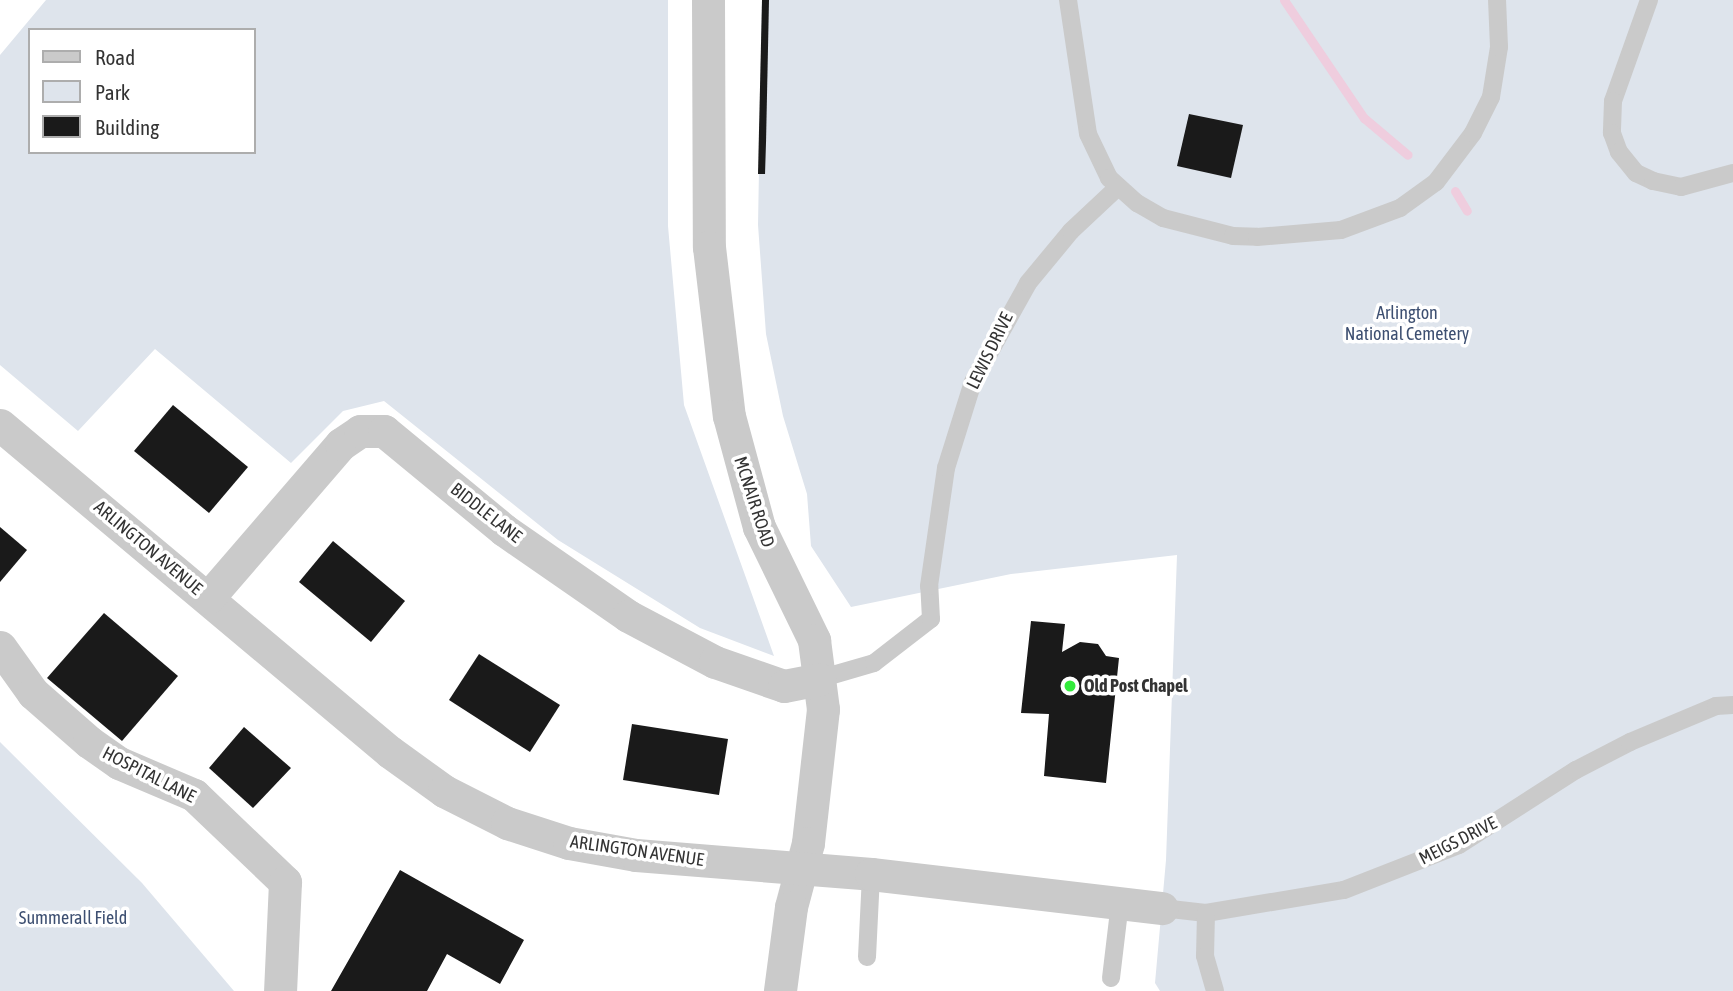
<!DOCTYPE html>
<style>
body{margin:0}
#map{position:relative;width:1733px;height:991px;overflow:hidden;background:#fff;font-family:"Asap Condensed",sans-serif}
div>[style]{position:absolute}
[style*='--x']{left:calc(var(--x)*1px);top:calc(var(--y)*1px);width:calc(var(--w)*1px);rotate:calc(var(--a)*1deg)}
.green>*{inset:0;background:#dee4ec}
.stream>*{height:9px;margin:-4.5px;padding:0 4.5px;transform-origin:4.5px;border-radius:4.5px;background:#efcdde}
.building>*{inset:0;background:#1a1a1a}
.service>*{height:18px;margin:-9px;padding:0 9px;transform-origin:9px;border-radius:9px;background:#cacaca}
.minor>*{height:33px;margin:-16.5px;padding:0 16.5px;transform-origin:16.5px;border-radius:16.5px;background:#cacaca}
.dots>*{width:19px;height:19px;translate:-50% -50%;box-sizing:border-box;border:4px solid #fff;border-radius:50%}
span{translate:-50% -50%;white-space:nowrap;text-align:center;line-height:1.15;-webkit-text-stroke:7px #fff;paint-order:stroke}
.park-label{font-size:18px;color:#3d4f71}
.street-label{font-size:18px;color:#333}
.poi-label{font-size:18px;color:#333;font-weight:700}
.left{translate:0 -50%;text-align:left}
.legend{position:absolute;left:28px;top:28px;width:228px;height:126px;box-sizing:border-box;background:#fff;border:2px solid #adadad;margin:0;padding:9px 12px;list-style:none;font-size:21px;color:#333}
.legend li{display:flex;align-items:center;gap:14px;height:35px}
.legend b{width:35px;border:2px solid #adadad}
</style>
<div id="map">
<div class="green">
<i style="clip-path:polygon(evenodd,46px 0,668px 0,668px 226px,684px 405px,774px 656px,700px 628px,558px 540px,384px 401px,343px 411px,291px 463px,155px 349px,78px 431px,0 365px,0 55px,46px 0,30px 30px,254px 30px,254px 152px,30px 152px,30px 30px)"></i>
<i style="clip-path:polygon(762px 0,1733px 0,1733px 991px,1160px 991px,1155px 983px,1166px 860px,1177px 555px,1011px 574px,851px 607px,811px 546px,807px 494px,783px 416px,766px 334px,758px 225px)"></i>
<i style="clip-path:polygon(0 742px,142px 883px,234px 991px,0 991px)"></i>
</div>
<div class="stream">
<i style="--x:1284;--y:0;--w:143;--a:55.9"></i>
<i style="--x:1364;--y:118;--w:57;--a:40.1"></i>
<i style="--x:1455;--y:191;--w:23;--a:59"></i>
</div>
<div class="building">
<i style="clip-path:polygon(762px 0,769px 0,766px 143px,765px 174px,758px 174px)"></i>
<i style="clip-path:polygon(1189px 114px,1243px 125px,1231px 178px,1177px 166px)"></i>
<i style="clip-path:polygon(173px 405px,248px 467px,209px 513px,134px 451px)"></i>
<i style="clip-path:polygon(0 527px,27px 550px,0 582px)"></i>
<i style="clip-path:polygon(333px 541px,405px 601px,371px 642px,299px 582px)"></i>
<i style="clip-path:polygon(104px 613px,178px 676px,122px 741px,47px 678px)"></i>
<i style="clip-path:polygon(1031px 621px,1065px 624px,1062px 652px,1080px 642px,1098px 644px,1106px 656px,1119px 658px,1106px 783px,1044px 776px,1049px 714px,1021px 713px)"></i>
<i style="clip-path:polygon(479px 654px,560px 705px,530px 752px,449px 700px)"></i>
<i style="clip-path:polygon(632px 724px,728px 739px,719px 795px,623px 780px)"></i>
<i style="clip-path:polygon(244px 727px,291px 768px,253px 808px,209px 768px)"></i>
<i style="clip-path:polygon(400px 870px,524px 940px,500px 984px,447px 954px,427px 991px,331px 991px)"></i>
</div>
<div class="service">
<i style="--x:1068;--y:0;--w:135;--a:81.5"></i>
<i style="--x:1088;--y:134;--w:49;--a:64.5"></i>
<i style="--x:1109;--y:178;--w:38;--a:42"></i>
<i style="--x:1137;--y:203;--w:30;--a:30"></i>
<i style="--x:1163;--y:218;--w:72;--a:14.4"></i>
<i style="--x:1233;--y:236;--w:24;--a:2"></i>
<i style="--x:1257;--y:237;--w:84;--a:-4.8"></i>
<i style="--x:1341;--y:230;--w:63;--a:-20.4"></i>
<i style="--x:1400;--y:208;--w:44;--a:-35.8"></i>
<i style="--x:1436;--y:182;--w:61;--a:-52.9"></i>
<i style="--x:1473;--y:133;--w:40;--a:-63.4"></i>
<i style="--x:1491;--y:97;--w:51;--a:-80.9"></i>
<i style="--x:1499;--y:47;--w:47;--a:-92.4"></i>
<i style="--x:1649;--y:0;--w:107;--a:109.6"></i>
<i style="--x:1613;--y:101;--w:32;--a:92"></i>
<i style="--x:1612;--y:133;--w:20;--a:70"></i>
<i style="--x:1619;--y:152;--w:27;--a:51"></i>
<i style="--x:1636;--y:173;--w:19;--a:25"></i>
<i style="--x:1653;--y:181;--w:29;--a:12"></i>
<i style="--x:1681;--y:187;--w:54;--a:-15.1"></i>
<i style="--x:819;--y:679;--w:57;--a:-16.2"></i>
<i style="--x:874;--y:663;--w:72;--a:-37.7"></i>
<i style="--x:931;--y:619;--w:33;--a:-93"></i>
<i style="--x:929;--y:586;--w:119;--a:-81.8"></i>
<i style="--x:946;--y:468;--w:90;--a:-72.6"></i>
<i style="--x:973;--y:382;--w:113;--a:-60.9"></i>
<i style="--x:1028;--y:283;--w:67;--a:-50.4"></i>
<i style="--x:1071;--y:231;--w:64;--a:-43.1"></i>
<i style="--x:1162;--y:908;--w:44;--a:6.5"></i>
<i style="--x:1206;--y:913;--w:140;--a:-9.5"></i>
<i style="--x:1344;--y:890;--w:123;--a:-21.4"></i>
<i style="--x:1459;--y:845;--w:139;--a:-32.7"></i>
<i style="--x:1576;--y:770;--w:61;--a:-27.4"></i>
<i style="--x:1630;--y:742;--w:93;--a:-22.7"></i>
<i style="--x:1716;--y:706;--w:17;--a:-3"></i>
<i style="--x:1206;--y:913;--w:43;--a:91.3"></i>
<i style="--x:1205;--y:956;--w:36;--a:74"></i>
<i style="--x:867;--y:957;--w:83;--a:-87.2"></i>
<i style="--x:1111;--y:978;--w:76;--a:-83.2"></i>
</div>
<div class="minor">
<i style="--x:708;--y:0;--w:247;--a:89.8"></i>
<i style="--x:709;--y:247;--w:170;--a:83.3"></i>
<i style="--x:729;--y:416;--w:115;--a:74.9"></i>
<i style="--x:759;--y:527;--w:126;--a:64"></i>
<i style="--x:814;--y:640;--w:70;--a:82.6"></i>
<i style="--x:823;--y:709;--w:135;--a:96.4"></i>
<i style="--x:808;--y:843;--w:66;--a:104.9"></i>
<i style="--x:791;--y:907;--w:85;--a:97.5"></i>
<i style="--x:0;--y:425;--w:509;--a:39.98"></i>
<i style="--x:390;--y:752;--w:67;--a:35.8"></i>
<i style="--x:444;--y:791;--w:71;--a:26.9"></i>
<i style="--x:507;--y:823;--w:65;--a:17.9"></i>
<i style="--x:569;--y:843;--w:68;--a:10.2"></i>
<i style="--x:636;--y:855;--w:236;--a:4.6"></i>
<i style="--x:871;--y:874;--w:293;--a:6.7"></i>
<i style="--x:208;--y:598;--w:203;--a:-49.2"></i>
<i style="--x:341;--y:444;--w:23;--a:-34"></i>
<i style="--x:360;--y:431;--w:24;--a:0"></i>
<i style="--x:384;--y:431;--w:156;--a:39.5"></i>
<i style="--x:504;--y:530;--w:151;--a:34.7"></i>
<i style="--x:628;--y:616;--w:98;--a:27.9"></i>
<i style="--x:715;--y:662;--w:73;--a:19.2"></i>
<i style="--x:784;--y:686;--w:36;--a:-11"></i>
<i style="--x:0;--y:647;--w:57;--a:54.3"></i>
<i style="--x:33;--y:693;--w:74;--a:41.2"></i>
<i style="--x:89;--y:742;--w:37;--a:35"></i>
<i style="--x:119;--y:763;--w:82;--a:23.1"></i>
<i style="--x:194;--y:795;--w:126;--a:43.7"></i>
<i style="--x:285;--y:882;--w:109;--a:92.6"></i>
</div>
<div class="dots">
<i style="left:1070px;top:686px;background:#33eb3c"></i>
</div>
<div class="park-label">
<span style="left:1407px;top:324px">Arlington<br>National Cemetery</span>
<span style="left:73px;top:918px">Summerall Field</span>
</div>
<div class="street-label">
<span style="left:990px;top:351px;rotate:-64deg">LEWIS DRIVE</span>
<span style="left:754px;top:502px;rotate:72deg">MCNAIR ROAD</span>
<span style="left:486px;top:513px;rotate:38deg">BIDDLE LANE</span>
<span style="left:148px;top:548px;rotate:40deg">ARLINGTON AVENUE</span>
<span style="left:149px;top:775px;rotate:27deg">HOSPITAL LANE</span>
<span style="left:1458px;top:841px;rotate:-27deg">MEIGS DRIVE</span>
<span style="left:637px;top:851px;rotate:8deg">ARLINGTON AVENUE</span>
</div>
<div class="poi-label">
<span class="left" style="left:1084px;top:686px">Old Post Chapel</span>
</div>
<ul class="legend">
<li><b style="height:9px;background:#cacaca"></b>Road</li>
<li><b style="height:19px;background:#dee4ec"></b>Park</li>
<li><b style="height:19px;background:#1a1a1a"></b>Building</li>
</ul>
</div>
